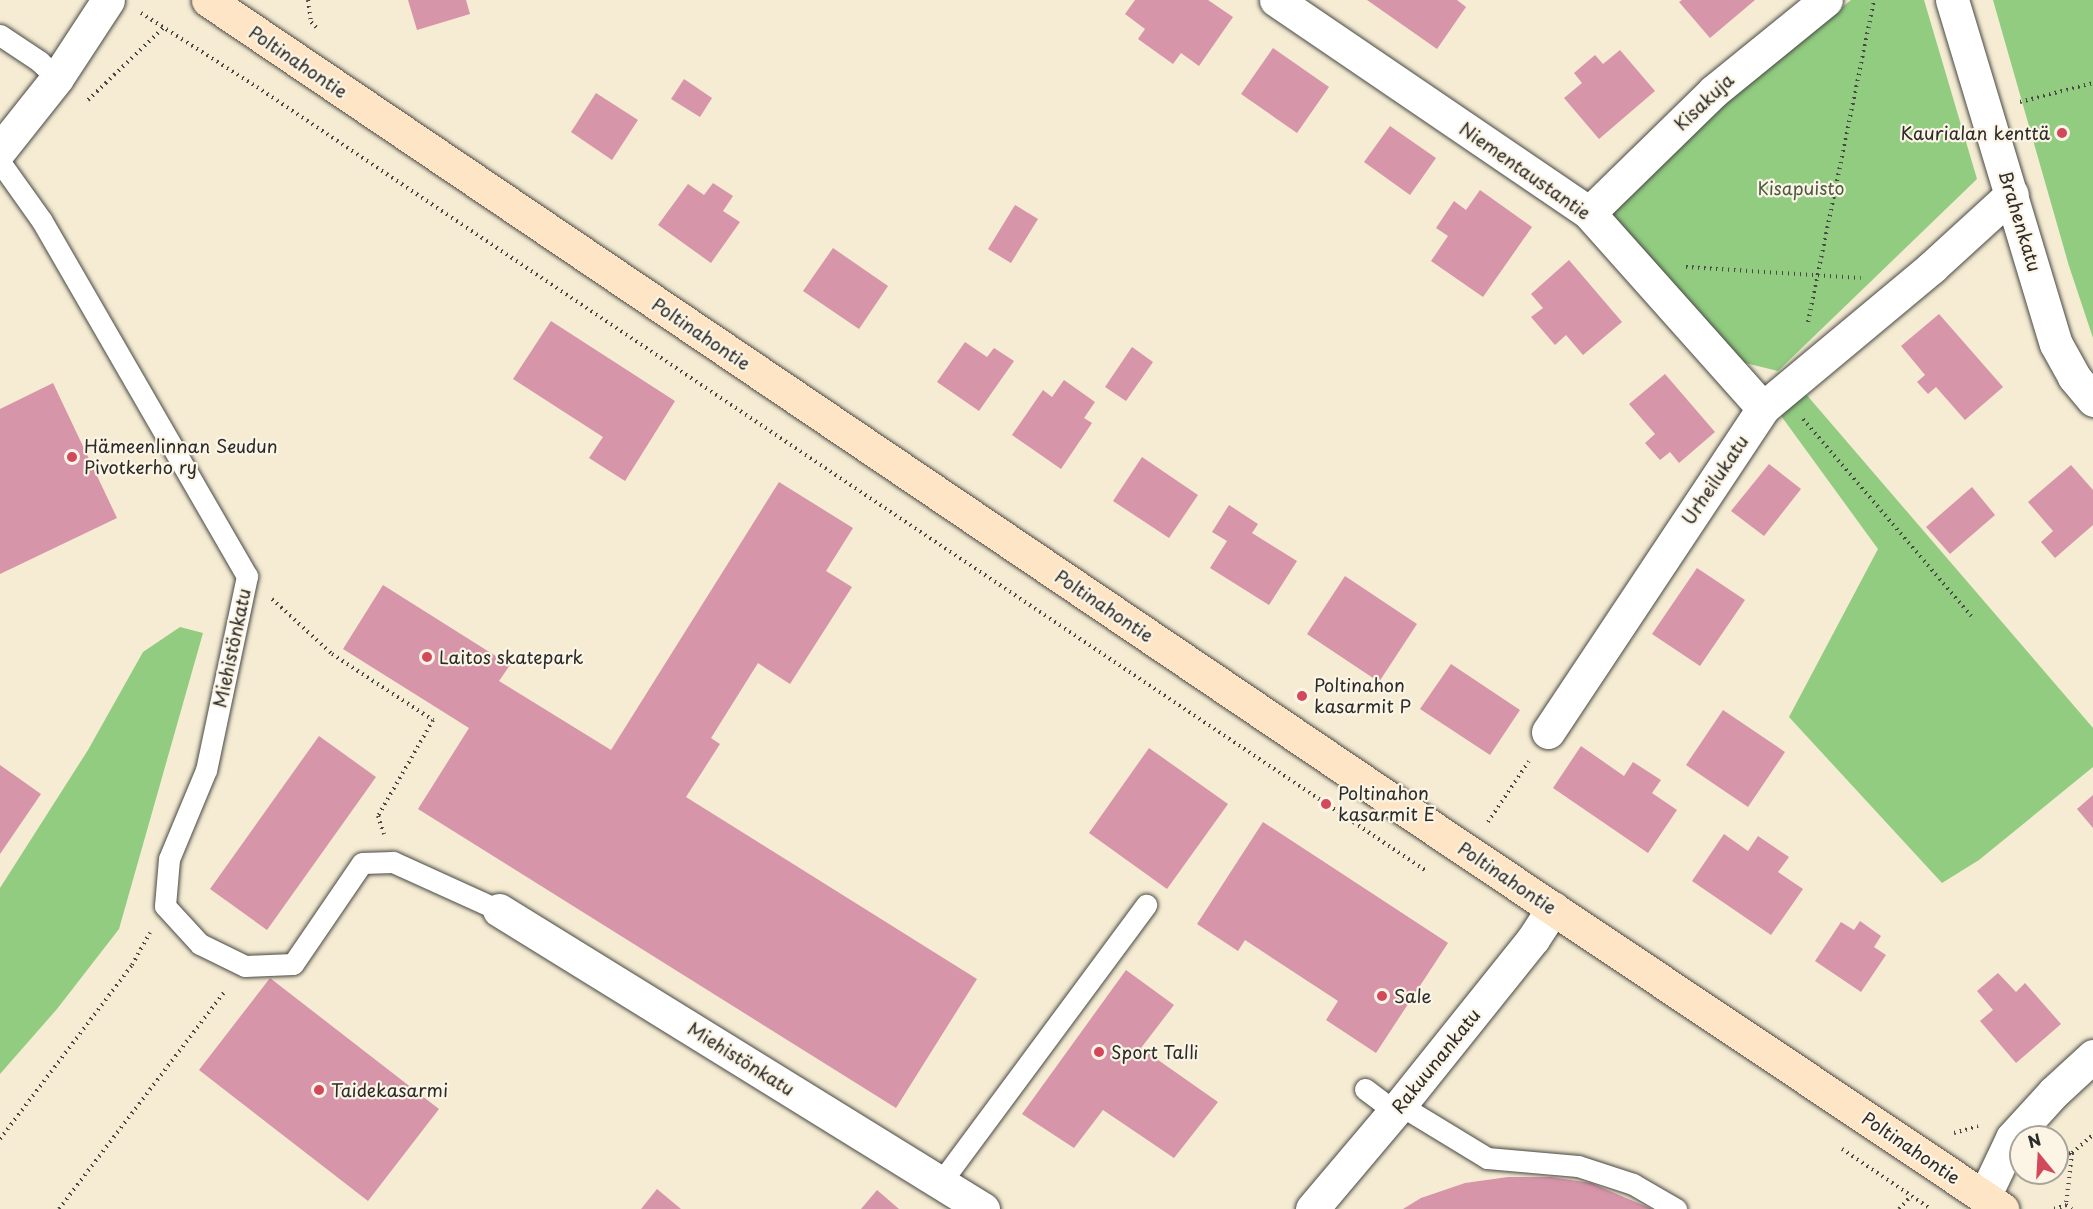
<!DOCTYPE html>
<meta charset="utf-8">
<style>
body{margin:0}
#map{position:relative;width:2093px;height:1209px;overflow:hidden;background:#f5ecd3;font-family:"Playpen Sans",sans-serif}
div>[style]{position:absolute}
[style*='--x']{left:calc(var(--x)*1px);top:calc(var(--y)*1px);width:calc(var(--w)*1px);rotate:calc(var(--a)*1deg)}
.green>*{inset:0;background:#91cc80}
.building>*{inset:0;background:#d795aa}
.path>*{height:4px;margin-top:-2px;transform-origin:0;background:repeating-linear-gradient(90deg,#494844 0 1.5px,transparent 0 6px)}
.roads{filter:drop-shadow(0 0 2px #494844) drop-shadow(0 0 2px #494844)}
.lane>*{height:21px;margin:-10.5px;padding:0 10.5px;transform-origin:10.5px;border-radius:10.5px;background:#fff}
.street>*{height:33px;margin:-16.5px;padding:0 16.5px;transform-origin:16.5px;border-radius:16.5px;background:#fff}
.secondary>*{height:33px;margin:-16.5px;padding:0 16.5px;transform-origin:16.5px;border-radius:16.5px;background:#fee5c5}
.dots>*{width:16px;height:16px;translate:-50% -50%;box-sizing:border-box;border:3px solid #fcf5e5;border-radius:50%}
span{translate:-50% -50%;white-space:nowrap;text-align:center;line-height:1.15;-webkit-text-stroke:4.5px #fcf5e5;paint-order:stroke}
.street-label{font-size:18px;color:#2b2b2b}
.poi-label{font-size:18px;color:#2b2b2b}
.right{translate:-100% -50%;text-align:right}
.left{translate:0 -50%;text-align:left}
.park-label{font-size:18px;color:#4a5b44}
.north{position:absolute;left:2009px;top:1125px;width:60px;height:60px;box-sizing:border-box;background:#fcf5e5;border:2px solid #a8a49b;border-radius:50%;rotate:342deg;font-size:16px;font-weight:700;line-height:24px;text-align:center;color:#2b2b2b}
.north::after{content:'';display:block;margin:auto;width:21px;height:27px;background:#d1495b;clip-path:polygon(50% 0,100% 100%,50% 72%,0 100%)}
</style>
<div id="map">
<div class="green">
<i style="clip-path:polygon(1851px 0,1924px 0,1977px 179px,1778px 371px,1741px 362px,1607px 218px,1717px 107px)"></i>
<i style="clip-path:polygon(1993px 0,2093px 0,2093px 338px,2069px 266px)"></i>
<i style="clip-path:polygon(1805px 393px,2093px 728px,2093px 767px,1979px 860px,1942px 883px,1789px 717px,1878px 549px,1779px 413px)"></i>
<i style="clip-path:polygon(180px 627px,203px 633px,119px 929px,57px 1009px,0 1074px,0 888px,88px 750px,143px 652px)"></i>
</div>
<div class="building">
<i style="clip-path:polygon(408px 0,466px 0,470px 14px,417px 30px)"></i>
<i style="clip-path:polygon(1135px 0,1208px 0,1233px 17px,1199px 66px,1181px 53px,1173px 64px,1138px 39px,1145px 29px,1125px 14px)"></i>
<i style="clip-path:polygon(1367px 0,1457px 0,1466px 7px,1437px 49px)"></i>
<i style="clip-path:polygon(1682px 0,1755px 0,1710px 38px,1679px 2px)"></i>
<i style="clip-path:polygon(1273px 48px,1329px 87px,1297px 133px,1241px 94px)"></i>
<i style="clip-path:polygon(1620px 50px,1655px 91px,1599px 139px,1564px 98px,1582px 83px,1574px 73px,1595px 55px,1603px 64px)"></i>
<i style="clip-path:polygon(684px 79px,712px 98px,700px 117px,671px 99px)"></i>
<i style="clip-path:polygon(596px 93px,638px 120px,612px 160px,571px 132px)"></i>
<i style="clip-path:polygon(1390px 126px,1436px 158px,1410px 195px,1364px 162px)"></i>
<i style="clip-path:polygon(713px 183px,733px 196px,723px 211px,740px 222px,711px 263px,658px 225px,688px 184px,704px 195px)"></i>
<i style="clip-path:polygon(1480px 190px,1532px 227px,1483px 297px,1431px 261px,1448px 236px,1436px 228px,1454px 201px,1466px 210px)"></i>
<i style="clip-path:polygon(1015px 205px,1038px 219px,1011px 263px,988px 249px)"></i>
<i style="clip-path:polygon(833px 248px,888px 286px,859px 329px,803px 291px)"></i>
<i style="clip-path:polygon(1569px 260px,1622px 322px,1583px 355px,1566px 335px,1555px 345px,1531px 317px,1543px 308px,1531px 294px)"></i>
<i style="clip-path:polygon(1939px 314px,2003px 387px,1965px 420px,1936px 387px,1928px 394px,1917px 382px,1925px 375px,1901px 346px)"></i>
<i style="clip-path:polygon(551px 321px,675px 401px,625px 481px,589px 458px,603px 437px,513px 379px)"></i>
<i style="clip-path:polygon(965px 342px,987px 357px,994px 348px,1014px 361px,979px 411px,937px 382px)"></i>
<i style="clip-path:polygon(1132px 347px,1153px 362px,1126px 401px,1105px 387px)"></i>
<i style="clip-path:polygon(1665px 374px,1715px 432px,1679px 463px,1670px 452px,1660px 460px,1645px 443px,1655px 434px,1629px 404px)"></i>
<i style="clip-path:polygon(1064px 380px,1095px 402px,1084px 418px,1092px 423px,1061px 469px,1012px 435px,1043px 390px,1052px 397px)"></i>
<i style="clip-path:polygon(53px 383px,117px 518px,0 574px,0 409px)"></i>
<i style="clip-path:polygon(1142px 457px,1198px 495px,1169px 538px,1113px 501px)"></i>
<i style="clip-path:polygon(1769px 464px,1801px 489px,1764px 536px,1731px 511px)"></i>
<i style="clip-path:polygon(2071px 465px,2093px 490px,2093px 525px,2055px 558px,2041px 542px,2053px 531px,2028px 502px)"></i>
<i style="clip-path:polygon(779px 482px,853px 528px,826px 571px,852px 587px,790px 684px,758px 663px,711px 738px,720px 744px,686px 797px,977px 979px,896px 1108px,418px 809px,469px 728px,343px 649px,383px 585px,510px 665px,499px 681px,611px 750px)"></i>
<i style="clip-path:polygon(1972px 487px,1995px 515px,1950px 554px,1926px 527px)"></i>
<i style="clip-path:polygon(1229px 505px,1258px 524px,1252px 533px,1297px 561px,1269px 605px,1210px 568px,1227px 541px,1212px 532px)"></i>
<i style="clip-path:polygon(1697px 568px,1745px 600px,1700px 666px,1652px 634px)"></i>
<i style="clip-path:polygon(1345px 576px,1417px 624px,1379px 682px,1307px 634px)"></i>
<i style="clip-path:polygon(1451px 664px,1520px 710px,1490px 755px,1420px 709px)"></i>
<i style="clip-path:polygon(1723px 710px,1785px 752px,1748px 807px,1686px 765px)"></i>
<i style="clip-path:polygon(319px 736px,376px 777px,267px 930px,210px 889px)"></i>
<i style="clip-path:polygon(1581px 746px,1624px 776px,1633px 762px,1661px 780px,1652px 793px,1677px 810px,1648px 853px,1553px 788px)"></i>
<i style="clip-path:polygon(1149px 748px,1228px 804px,1167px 889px,1089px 833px)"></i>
<i style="clip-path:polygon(0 765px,41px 794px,0 854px)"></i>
<i style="clip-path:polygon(2093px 795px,2093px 828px,2077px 809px)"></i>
<i style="clip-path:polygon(1263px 822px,1448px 943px,1376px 1053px,1326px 1020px,1338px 1001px,1245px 940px,1238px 951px,1197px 924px)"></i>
<i style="clip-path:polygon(1724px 834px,1748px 851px,1758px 836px,1789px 857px,1778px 872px,1803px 889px,1771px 935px,1692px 881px)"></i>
<i style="clip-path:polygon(1860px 921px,1881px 936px,1874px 947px,1886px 955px,1861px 992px,1815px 961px,1841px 922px,1854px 930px)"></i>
<i style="clip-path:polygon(1126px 970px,1174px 1005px,1141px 1048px,1218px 1102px,1174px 1158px,1103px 1110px,1074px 1148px,1022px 1114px)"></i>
<i style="clip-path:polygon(1998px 973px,2016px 992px,2025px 983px,2061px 1024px,2016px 1063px,1980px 1021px,1993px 1010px,1977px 991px)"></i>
<i style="clip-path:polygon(270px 978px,439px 1109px,368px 1201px,199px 1070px)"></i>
<i style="clip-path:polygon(1508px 1177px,1551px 1177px,1591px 1183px,1652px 1209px,1403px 1209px,1421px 1198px,1465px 1183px)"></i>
<i style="clip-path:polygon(657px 1189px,681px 1209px,641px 1209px)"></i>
<i style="clip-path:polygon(877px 1190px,899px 1209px,861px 1209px)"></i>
</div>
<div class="path">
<i style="--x:308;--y:0;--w:22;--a:82"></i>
<i style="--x:311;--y:22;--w:8;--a:45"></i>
<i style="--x:141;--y:13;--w:138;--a:32.5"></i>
<i style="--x:257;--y:87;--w:1406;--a:33.84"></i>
<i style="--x:88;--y:100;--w:104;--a:-43.8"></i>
<i style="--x:2020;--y:102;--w:75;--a:-14.6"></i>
<i style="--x:1686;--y:267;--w:175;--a:3.6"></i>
<i style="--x:1808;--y:322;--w:329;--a:-78.4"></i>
<i style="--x:1803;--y:419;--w:259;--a:49.5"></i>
<i style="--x:272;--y:599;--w:81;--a:42.5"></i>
<i style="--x:332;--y:654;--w:121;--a:33.2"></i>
<i style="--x:433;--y:720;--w:111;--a:119.8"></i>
<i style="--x:378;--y:816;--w:19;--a:72"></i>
<i style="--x:1488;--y:822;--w:73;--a:-56.1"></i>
<i style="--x:1954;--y:1133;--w:25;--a:-16"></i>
<i style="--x:0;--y:1139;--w:218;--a:-52.8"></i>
<i style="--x:132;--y:965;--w:37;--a:-61"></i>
<i style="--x:1842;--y:1149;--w:107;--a:34"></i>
<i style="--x:2072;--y:1153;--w:28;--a:-41"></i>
<i style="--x:2057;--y:1155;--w:15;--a:-8"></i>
<i style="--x:2072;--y:1153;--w:52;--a:96.6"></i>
<i style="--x:2066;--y:1205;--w:7;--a:34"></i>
<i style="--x:59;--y:1209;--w:275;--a:-52.7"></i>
<i style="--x:1899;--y:1209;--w:18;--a:-47"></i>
<i style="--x:2054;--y:1209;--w:13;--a:-18"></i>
</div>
<div class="roads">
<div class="lane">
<i style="--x:0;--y:35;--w:47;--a:33.7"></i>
<i style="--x:39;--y:61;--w:25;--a:43"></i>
<i style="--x:0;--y:162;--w:72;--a:54.6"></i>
<i style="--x:42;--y:221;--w:410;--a:60"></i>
<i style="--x:247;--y:576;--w:198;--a:101.9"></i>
<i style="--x:206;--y:770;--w:96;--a:112.6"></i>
<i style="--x:169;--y:859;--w:47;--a:94.9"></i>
<i style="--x:165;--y:906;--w:52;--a:47.4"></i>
<i style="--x:200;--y:944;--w:50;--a:26.1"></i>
<i style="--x:245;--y:966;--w:48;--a:-2.4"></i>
<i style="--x:293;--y:964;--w:122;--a:-55.7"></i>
<i style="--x:362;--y:863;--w:31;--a:-2"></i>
<i style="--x:393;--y:862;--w:116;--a:24.4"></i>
<i style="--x:1365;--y:1089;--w:38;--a:37"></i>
<i style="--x:1400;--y:1105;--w:102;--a:31.3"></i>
<i style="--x:1487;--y:1158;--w:91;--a:5"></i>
<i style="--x:1578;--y:1166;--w:58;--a:18.1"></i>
<i style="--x:1633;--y:1184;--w:50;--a:30.2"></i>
<i style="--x:941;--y:1182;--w:345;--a:-53.5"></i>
</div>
<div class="street">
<i style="--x:1276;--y:0;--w:379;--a:34.2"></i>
<i style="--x:1589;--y:213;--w:261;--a:48.3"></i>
<i style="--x:1952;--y:0;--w:359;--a:73.2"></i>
<i style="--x:2056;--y:344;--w:38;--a:61"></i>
<i style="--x:2074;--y:377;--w:30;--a:50"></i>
<i style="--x:0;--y:150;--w:92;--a:-51.6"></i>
<i style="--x:57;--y:78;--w:93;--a:-56.8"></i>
<i style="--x:1589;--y:213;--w:175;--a:-44.3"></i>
<i style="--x:1714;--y:91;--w:144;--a:-39.1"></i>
<i style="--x:1548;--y:732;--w:389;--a:-56.4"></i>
<i style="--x:1763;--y:408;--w:220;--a:-39.8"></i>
<i style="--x:1932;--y:267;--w:108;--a:-42.4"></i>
<i style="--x:499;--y:910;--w:569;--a:31.71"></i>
<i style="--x:1984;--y:1197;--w:65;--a:-64.6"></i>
<i style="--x:2012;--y:1138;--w:62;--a:-47.6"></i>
<i style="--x:2054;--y:1092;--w:53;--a:-42.7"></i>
<i style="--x:1312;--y:1209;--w:136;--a:-49.8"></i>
<i style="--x:1400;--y:1105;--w:213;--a:-51.3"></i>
<i style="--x:1533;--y:939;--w:37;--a:-57"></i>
</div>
<div class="secondary">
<i style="--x:208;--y:0;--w:1491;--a:34.06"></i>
<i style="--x:1443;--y:835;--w:673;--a:33.78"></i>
</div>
</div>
<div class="dots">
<i style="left:2062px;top:133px;background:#d1495b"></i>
<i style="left:72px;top:457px;background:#d1495b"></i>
<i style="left:427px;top:657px;background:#d1495b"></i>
<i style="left:1302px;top:696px;background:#d1495b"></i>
<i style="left:1326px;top:804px;background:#d1495b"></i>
<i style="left:1382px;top:996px;background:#d1495b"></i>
<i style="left:1099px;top:1052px;background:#d1495b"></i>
<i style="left:319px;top:1090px;background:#d1495b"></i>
</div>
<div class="street-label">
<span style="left:298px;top:62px;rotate:34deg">Poltinahontie</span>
<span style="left:1704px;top:102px;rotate:-43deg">Kisakuja</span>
<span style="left:1525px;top:171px;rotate:35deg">Niementaustantie</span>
<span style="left:2020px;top:221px;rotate:73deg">Brahenkatu</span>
<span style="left:701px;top:334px;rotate:34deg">Poltinahontie</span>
<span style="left:1715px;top:480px;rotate:-56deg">Urheilukatu</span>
<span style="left:1104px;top:606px;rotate:34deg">Poltinahontie</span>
<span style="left:232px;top:648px;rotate:-78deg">Miehistönkatu</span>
<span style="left:1507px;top:878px;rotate:34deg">Poltinahontie</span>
<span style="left:741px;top:1059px;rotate:32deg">Miehistönkatu</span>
<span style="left:1436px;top:1061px;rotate:-51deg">Rakuunankatu</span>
<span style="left:1911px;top:1148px;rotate:34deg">Poltinahontie</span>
</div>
<div class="poi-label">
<span class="right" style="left:2050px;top:133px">Kaurialan kenttä</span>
<span class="left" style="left:84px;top:457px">Hämeenlinnan Seudun<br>Pivotkerho ry</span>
<span class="left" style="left:439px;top:657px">Laitos skatepark</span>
<span class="left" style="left:1314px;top:696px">Poltinahon<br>kasarmit P</span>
<span class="left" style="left:1338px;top:804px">Poltinahon<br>kasarmit E</span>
<span class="left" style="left:1394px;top:996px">Sale</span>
<span class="left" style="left:1111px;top:1052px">Sport Talli</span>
<span class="left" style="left:331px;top:1090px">Taidekasarmi</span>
</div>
<div class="park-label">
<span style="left:1801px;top:188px">Kisapuisto</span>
</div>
<div class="north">N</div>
</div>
